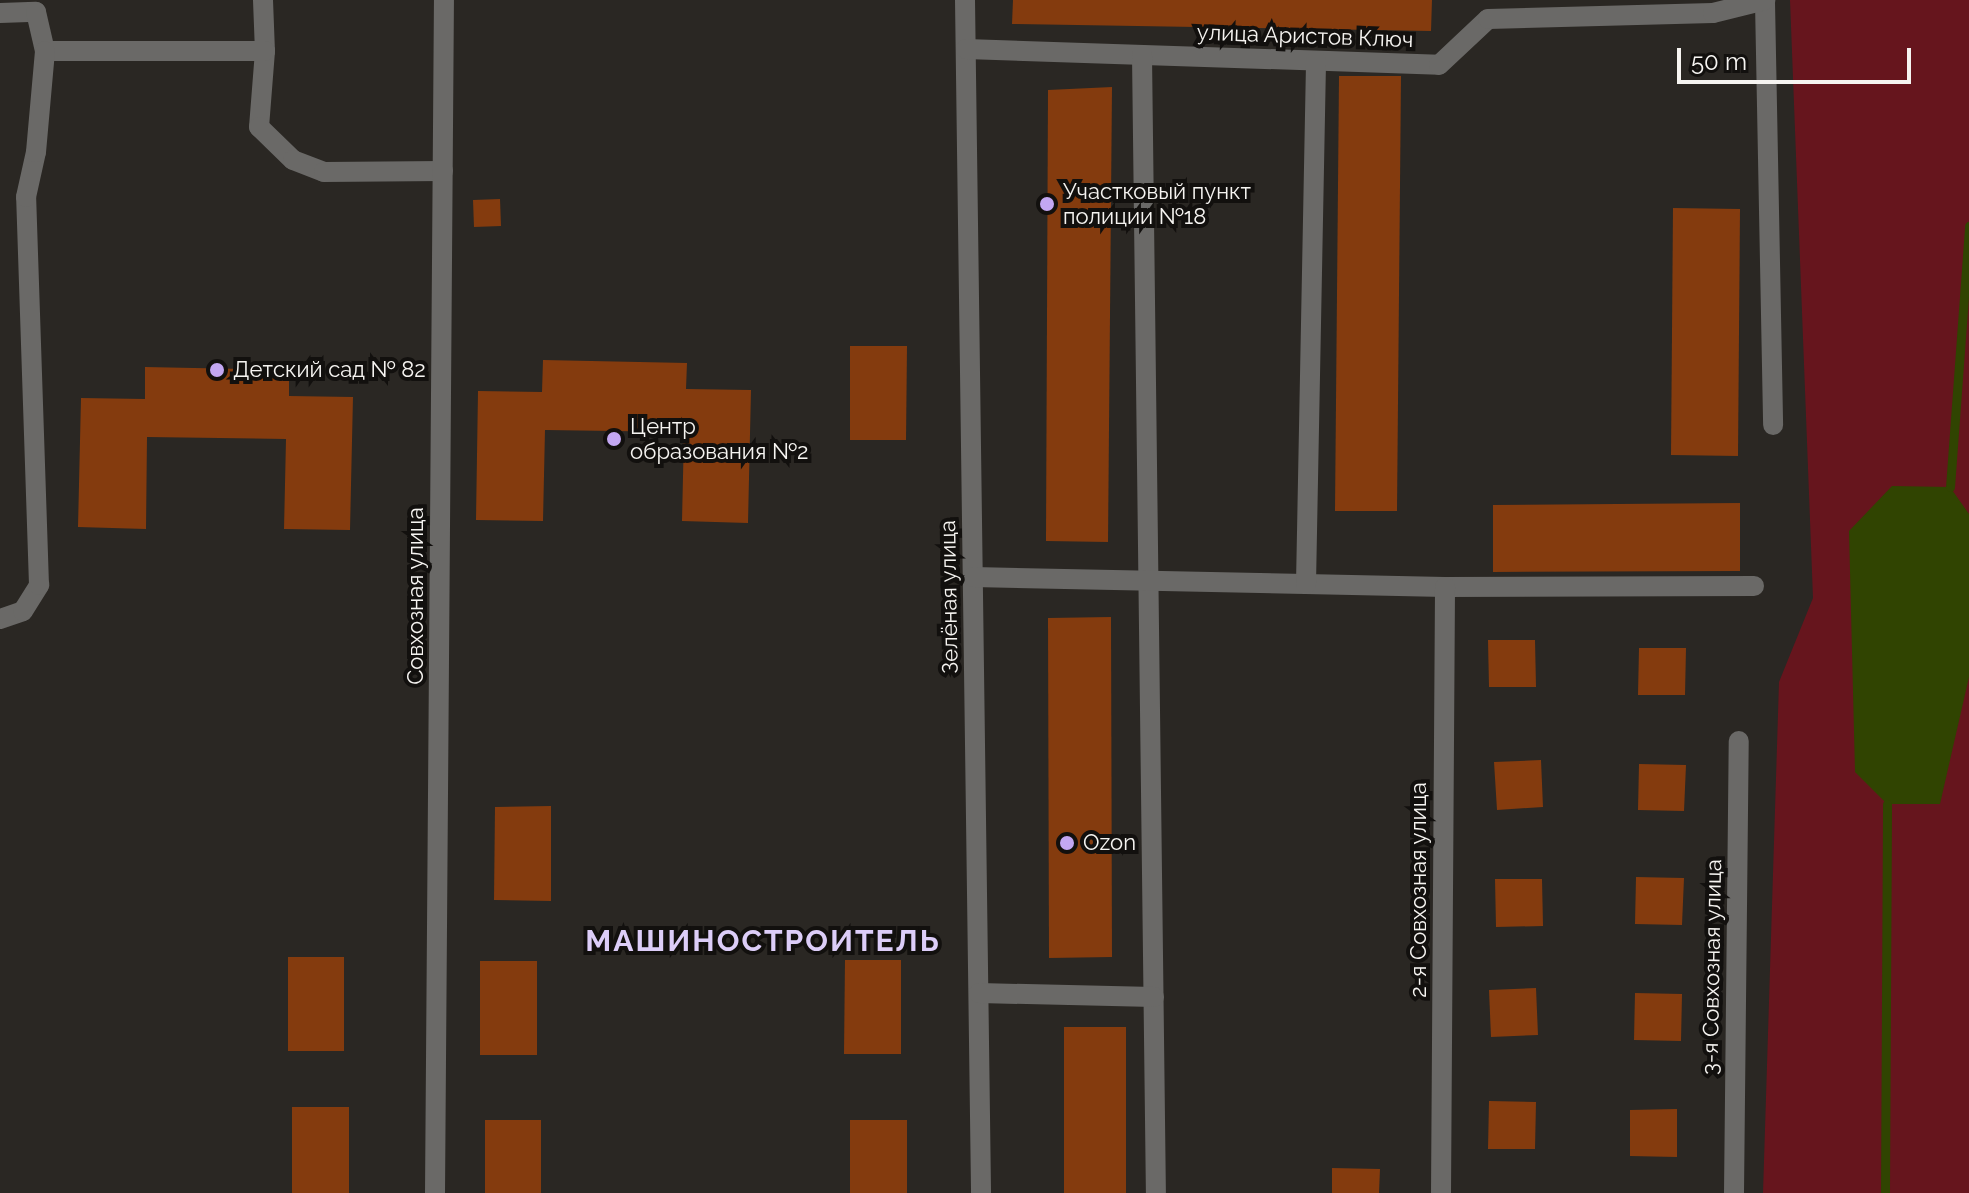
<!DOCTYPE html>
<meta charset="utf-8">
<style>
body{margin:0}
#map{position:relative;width:1969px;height:1193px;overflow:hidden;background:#2a2723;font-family:Raleway,sans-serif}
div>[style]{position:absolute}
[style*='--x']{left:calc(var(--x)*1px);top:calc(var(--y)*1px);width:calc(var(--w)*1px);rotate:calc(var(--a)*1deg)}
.green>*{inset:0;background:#66151d}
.water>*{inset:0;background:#304401}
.stream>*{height:9px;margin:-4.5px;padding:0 4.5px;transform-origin:4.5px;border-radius:4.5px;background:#304401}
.building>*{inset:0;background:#843b0e}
.minor>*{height:20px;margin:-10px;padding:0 10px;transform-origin:10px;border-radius:10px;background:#6a6967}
.dots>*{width:22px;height:22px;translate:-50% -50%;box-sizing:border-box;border:4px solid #12100e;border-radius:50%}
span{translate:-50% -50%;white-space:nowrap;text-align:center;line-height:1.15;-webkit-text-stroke:8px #12100e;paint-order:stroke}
.street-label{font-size:22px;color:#f6f4f1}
.poi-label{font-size:22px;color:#f6f4f1}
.left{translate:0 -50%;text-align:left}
.district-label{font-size:30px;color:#dccdf8;font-weight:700;letter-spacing:2px}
.scale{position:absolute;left:1677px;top:48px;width:234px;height:36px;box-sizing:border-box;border:4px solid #f6f4f1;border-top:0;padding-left:10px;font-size:24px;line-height:28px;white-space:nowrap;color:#f6f4f1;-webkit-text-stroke:6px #12100e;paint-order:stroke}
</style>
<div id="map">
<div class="green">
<i style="clip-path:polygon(1790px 0,1969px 0,1969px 1193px,1763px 1193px,1779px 682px,1813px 598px)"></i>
</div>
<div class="water">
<i style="clip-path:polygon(1892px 486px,1950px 487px,1969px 514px,1969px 677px,1940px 804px,1887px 804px,1855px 772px,1849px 531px)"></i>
</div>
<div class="stream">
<i style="--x:1950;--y:487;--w:262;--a:-85.8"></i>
<i style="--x:1885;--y:1193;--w:389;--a:-89.7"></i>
</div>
<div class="building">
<i style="clip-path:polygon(1013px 0,1432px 0,1431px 31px,1012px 24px)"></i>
<i style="clip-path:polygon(1339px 76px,1401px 76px,1397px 511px,1335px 511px)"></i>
<i style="clip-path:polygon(1112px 87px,1108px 542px,1046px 541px,1048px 90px)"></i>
<i style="clip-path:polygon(500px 199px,501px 226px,474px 227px,473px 200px)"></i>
<i style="clip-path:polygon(1673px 208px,1740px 209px,1738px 456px,1671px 455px)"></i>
<i style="clip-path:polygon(850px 346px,907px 346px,906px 440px,850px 440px)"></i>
<i style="clip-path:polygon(543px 360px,687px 363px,686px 389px,751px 390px,748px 523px,682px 521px,684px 432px,545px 430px,543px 521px,476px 520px,478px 391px,542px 392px)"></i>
<i style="clip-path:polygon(145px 367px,289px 370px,289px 396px,353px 397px,350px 530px,284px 529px,286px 439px,147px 437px,146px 529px,78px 527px,81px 398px,145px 399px)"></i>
<i style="clip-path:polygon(1740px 503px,1740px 571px,1493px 572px,1493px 505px)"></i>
<i style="clip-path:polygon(1111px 617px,1112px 957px,1049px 958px,1048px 618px)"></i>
<i style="clip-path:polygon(1488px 640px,1535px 640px,1536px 687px,1489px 687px)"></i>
<i style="clip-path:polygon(1639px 648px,1686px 648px,1685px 695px,1638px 695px)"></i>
<i style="clip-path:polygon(1541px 760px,1543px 807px,1497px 810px,1494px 762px)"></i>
<i style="clip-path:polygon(1639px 764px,1686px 765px,1684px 811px,1638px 810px)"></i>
<i style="clip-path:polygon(551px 806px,551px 901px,494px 900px,495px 807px)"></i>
<i style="clip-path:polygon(1636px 877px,1684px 878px,1682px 925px,1635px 924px)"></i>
<i style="clip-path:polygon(1495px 879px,1542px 879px,1543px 926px,1496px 927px)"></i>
<i style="clip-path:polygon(288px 957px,344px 957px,344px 1051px,288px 1051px)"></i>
<i style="clip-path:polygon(845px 960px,901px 960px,901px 1054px,844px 1054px)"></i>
<i style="clip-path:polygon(480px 961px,537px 961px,537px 1055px,480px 1055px)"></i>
<i style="clip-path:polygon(1536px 988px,1538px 1035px,1491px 1037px,1489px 990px)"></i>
<i style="clip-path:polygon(1635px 993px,1682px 994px,1681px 1041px,1634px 1040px)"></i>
<i style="clip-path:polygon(1064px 1027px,1126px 1027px,1126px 1193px,1064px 1193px)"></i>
<i style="clip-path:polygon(1489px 1101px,1536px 1102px,1535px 1149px,1488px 1149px)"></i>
<i style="clip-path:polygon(292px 1107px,349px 1107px,349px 1193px,292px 1193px)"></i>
<i style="clip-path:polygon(1677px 1109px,1677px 1157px,1630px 1156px,1630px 1110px)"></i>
<i style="clip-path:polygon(485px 1120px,541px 1120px,541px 1193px,485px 1193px)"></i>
<i style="clip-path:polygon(850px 1120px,907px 1120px,907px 1193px,850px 1193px)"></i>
<i style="clip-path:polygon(1332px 1168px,1380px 1169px,1379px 1193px,1332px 1193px)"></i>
</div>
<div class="minor">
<i style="--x:263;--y:0;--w:51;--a:87.8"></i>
<i style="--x:265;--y:51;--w:76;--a:94.5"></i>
<i style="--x:259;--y:127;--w:47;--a:44.1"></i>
<i style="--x:293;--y:160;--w:33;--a:21"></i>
<i style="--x:324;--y:172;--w:119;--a:-0.5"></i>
<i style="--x:965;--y:0;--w:1193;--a:89.23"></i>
<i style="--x:1765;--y:2;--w:423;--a:88.9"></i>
<i style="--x:0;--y:13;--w:36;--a:-2"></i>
<i style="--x:36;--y:12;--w:40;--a:77"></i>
<i style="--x:45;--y:51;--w:220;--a:0"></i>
<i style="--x:966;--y:49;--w:473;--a:1.9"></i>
<i style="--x:1439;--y:65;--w:67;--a:-43.2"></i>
<i style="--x:1488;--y:19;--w:225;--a:-1.5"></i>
<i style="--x:1713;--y:13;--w:54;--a:-14"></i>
<i style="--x:1142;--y:55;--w:1138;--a:89.3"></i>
<i style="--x:973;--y:577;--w:472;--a:1.2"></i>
<i style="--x:1445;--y:587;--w:309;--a:-0.2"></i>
<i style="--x:1306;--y:584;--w:523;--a:-88.9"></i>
<i style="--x:0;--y:619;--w:24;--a:-19"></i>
<i style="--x:23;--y:611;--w:31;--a:-58"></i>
<i style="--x:39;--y:585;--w:388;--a:-91.9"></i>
<i style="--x:26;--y:197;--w:46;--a:-77.5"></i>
<i style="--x:36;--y:152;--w:101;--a:-84.9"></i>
<i style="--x:979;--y:993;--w:175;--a:1.3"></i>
<i style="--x:435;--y:1193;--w:1193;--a:-89.57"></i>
<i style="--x:1441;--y:1193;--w:606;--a:-89.62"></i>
<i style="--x:1734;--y:1193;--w:452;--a:-89.4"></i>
</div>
<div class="dots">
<i style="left:1047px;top:204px;background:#c3a7f2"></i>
<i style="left:217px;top:370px;background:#c3a7f2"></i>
<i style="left:614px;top:439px;background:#c3a7f2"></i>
<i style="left:1067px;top:843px;background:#c3a7f2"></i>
</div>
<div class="street-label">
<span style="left:1305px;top:36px;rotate:2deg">улица Аристов Ключ</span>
<span style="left:416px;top:596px;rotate:-90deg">Совхозная улица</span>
<span style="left:949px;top:597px;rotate:-91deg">Зелёная улица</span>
<span style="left:1419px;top:890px;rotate:-90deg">2-я Совхозная улица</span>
<span style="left:1712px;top:967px;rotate:-89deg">3-я Совхозная улица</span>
</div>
<div class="poi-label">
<span class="left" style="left:1063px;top:204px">Участковый пункт<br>полиции №18</span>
<span class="left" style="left:233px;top:370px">Детский сад № 82</span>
<span class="left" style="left:630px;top:439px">Центр<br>образования №2</span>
<span class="left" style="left:1083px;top:843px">Ozon</span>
</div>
<div class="district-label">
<span style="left:763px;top:941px">МАШИНОСТРОИТЕЛЬ</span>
</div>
<div class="scale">50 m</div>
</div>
